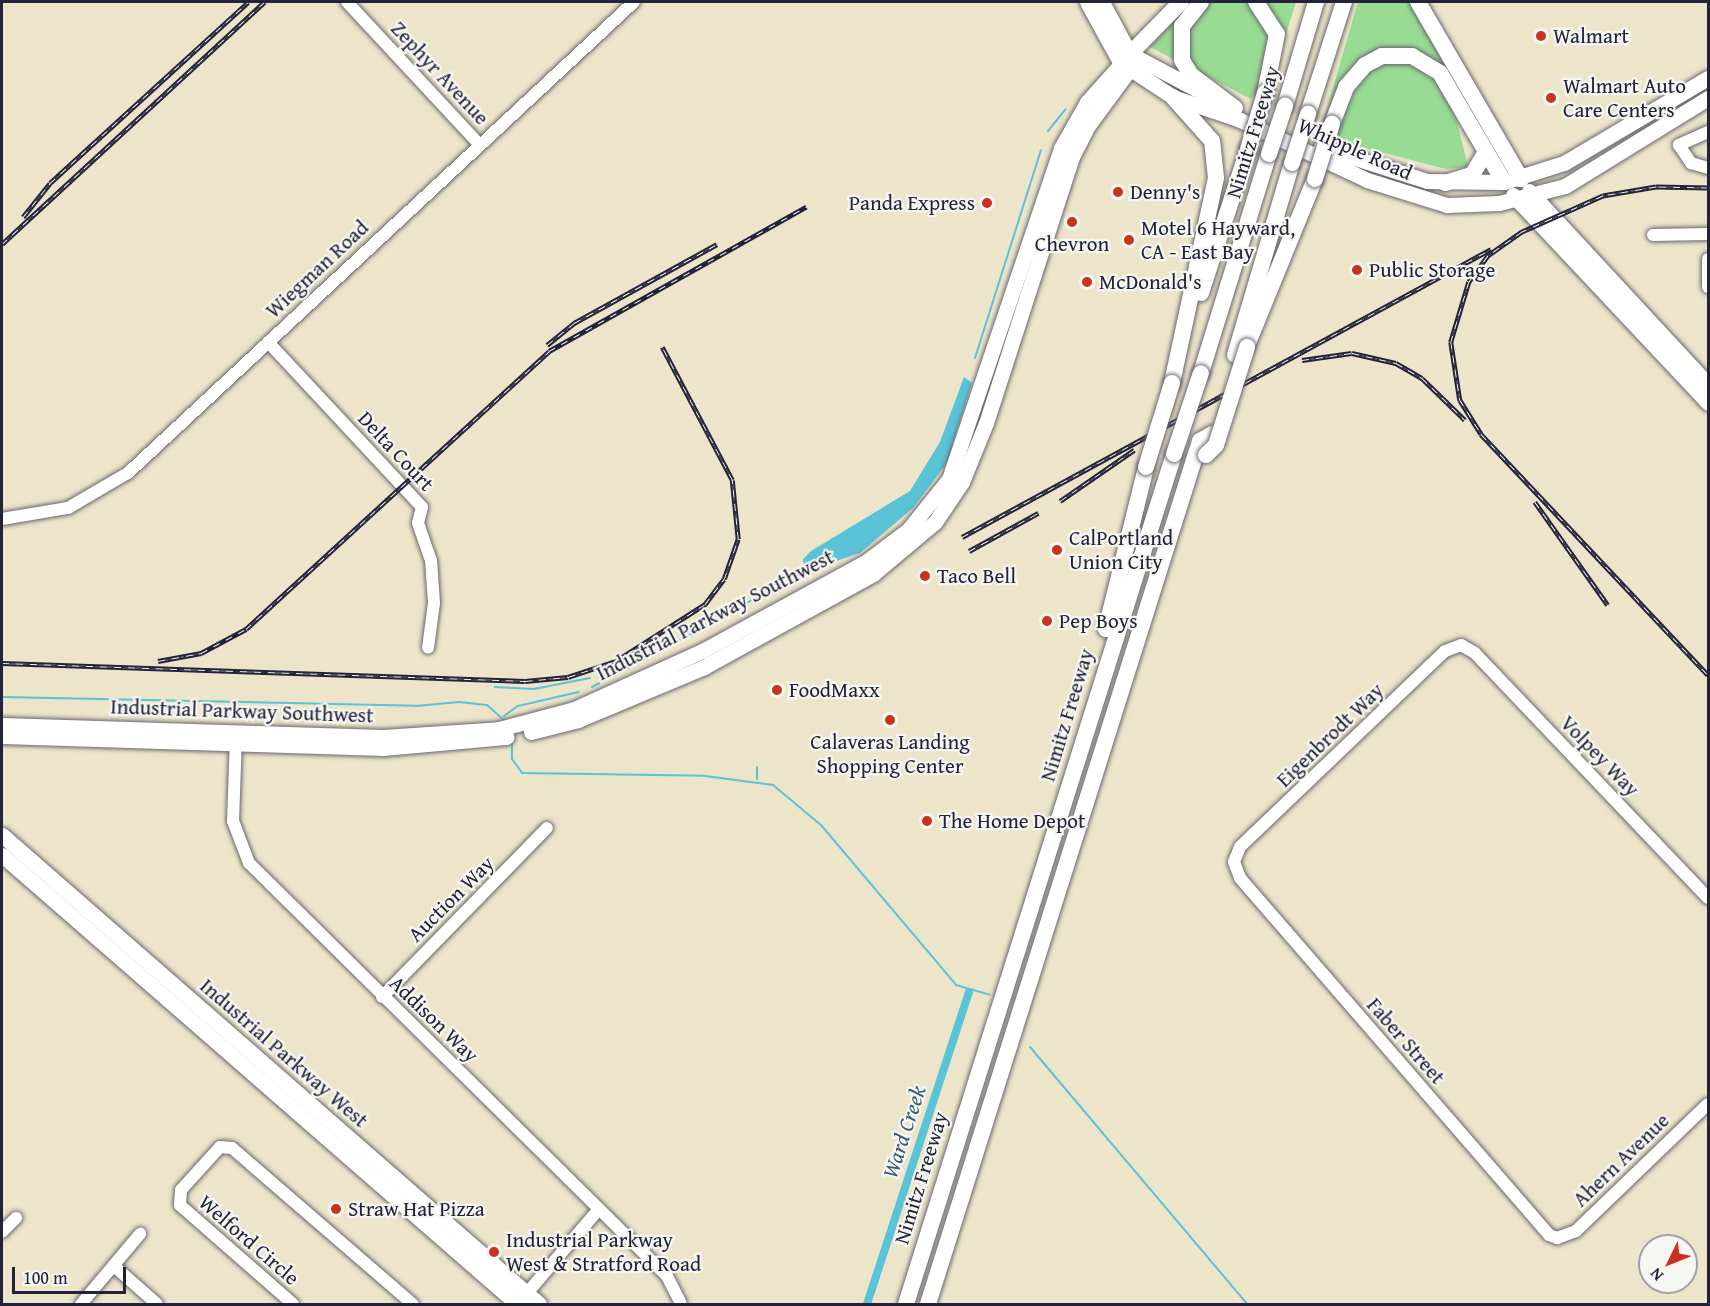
<!DOCTYPE html>
<style>
body{margin:0}
#map{position:relative;width:1710px;height:1306px;overflow:hidden;background:#ece5ca;font-family:"Gentium Book Plus",serif}
div>[style]{position:absolute}
[style*='--x']{left:calc(var(--x)*1px);top:calc(var(--y)*1px);width:calc(var(--w)*1px);rotate:calc(var(--a)*1deg)}
.green>*{inset:0;background:#98db93}
.water>*{inset:0;background:#5bc3d7}
.stream>*{height:2px;margin:-1px;padding:0 1px;transform-origin:1px;border-radius:1px;background:#5bc3d7}
.canal>*{height:8px;margin:-4px;padding:0 4px;transform-origin:4px;border-radius:4px;background:#5bc3d7}
.roads{filter:drop-shadow(0 0 2px #69666d) drop-shadow(0 0 2px #69666d)}
.minor>*{height:12px;margin:-6px;padding:0 6px;transform-origin:6px;border-radius:6px;background:#fff}
.major>*{height:15px;margin:-7.5px;padding:0 7.5px;transform-origin:7.5px;border-radius:7.5px;background:#fff}
.highway>*{height:16px;margin:-8px;padding:0 8px;transform-origin:8px;border-radius:8px;background:#fff}
.rail>*{height:4.5px;margin-top:-2.25px;transform-origin:0;background:repeating-linear-gradient(90deg,#f6f6f2 0 7px,#22223b 0 14px);box-sizing:border-box;border-block:2px solid #22223b}
.bridges{filter:drop-shadow(0 0 2px #69666d) drop-shadow(0 0 2px #69666d)}
.highway-bridge>*{height:16px;margin:-8px;padding:0 8px;transform-origin:8px;border-radius:8px;background:#fff}
.dots>*{width:16px;height:16px;translate:-50% -50%;box-sizing:border-box;border:3px solid #f6f6f2;border-radius:50%}
span{translate:-50% -50%;white-space:nowrap;text-align:center;line-height:1.15;-webkit-text-stroke:4.5px #f6f6f2;paint-order:stroke}
.poi-label{font-size:21px;color:#22223b}
.left{translate:0 -50%;text-align:left}
.right{translate:-100% -50%;text-align:right}
.street-label{font-size:21px;color:#22223b}
.water-label{font-size:22px;color:#365a72;font-style:italic}
.frame{position:absolute;inset:0;border:3px solid #22223b;pointer-events:none}
.north{position:absolute;left:1638px;top:1234px;width:60px;height:60px;box-sizing:border-box;background:#f6f6f2;border:2px solid #a1a1a9;border-radius:50%;rotate:227deg;font-size:16px;font-weight:700;line-height:24px;text-align:center;color:#22223b}
.north::after{content:'';display:block;margin:auto;width:21px;height:27px;background:#c8321e;clip-path:polygon(50% 0,100% 100%,50% 72%,0 100%)}
.scale{position:absolute;left:12px;top:1267px;width:114px;height:27px;box-sizing:border-box;border:3px solid #22223b;border-top:0;padding-left:8px;font-size:18px;line-height:21px;white-space:nowrap;color:#22223b;-webkit-text-stroke:4px #f6f6f2;paint-order:stroke}
</style>
<div id="map">
<div class="green">
<i style="clip-path:polygon(1189px 2px,1296px 2px,1285px 37px,1251px 99px,1148px 46px)"></i>
<i style="clip-path:polygon(1358px 2px,1410px 2px,1442px 61px,1468px 167px,1446px 169px,1319px 136px)"></i>
</div>
<div class="water">
<i style="clip-path:polygon(964px 377px,972px 383px,947px 463px,913px 508px,860px 553px,804px 572px,803px 559px,811px 551px,910px 491px,940px 442px)"></i>
</div>
<div class="stream">
<i style="--x:1048;--y:131;--w:28;--a:-51"></i>
<i style="--x:975;--y:358;--w:218;--a:-72.4"></i>
<i style="--x:709;--y:624;--w:76;--a:-29.3"></i>
<i style="--x:495;--y:687;--w:39;--a:3"></i>
<i style="--x:534;--y:689;--w:57;--a:-11.1"></i>
<i style="--x:592;--y:687;--w:123;--a:-28.2"></i>
<i style="--x:2;--y:697;--w:414;--a:1.2"></i>
<i style="--x:416;--y:706;--w:43;--a:-5.3"></i>
<i style="--x:459;--y:702;--w:28;--a:6"></i>
<i style="--x:487;--y:705;--w:25;--a:42"></i>
<i style="--x:504;--y:716;--w:17;--a:-36"></i>
<i style="--x:518;--y:706;--w:62;--a:-13.1"></i>
<i style="--x:512;--y:742;--w:17;--a:90"></i>
<i style="--x:512;--y:759;--w:17;--a:54"></i>
<i style="--x:522;--y:773;--w:183;--a:0.9"></i>
<i style="--x:705;--y:776;--w:69;--a:7.5"></i>
<i style="--x:773;--y:785;--w:62;--a:39.8"></i>
<i style="--x:821;--y:825;--w:209;--a:49.8"></i>
<i style="--x:956;--y:985;--w:35;--a:16"></i>
<i style="--x:757;--y:779;--w:12;--a:-90"></i>
<i style="--x:1030;--y:1047;--w:336;--a:49.8"></i>
</div>
<div class="canal">
<i style="--x:867;--y:1304;--w:328;--a:-71.9"></i>
</div>
<div class="roads">
<div class="minor">
<i style="--x:347;--y:2;--w:195;--a:47.1"></i>
<i style="--x:1708;--y:132;--w:32;--a:156"></i>
<i style="--x:1679;--y:145;--w:22;--a:56"></i>
<i style="--x:1691;--y:163;--w:18;--a:16"></i>
<i style="--x:1653;--y:235;--w:55;--a:-1"></i>
<i style="--x:1708;--y:259;--w:28;--a:90"></i>
<i style="--x:268;--y:342;--w:226;--a:47"></i>
<i style="--x:422;--y:507;--w:16;--a:104"></i>
<i style="--x:418;--y:523;--w:39;--a:71"></i>
<i style="--x:431;--y:560;--w:43;--a:86"></i>
<i style="--x:434;--y:603;--w:45;--a:97.6"></i>
<i style="--x:2;--y:519;--w:67;--a:-9.5"></i>
<i style="--x:68;--y:508;--w:69;--a:-30.3"></i>
<i style="--x:128;--y:473;--w:691;--a:-42.95"></i>
<i style="--x:236;--y:736;--w:85;--a:92"></i>
<i style="--x:233;--y:821;--w:45;--a:69.1"></i>
<i style="--x:249;--y:863;--w:588;--a:44.66"></i>
<i style="--x:667;--y:1276;--w:30;--a:63"></i>
<i style="--x:1708;--y:898;--w:338;--a:-133.6"></i>
<i style="--x:1475;--y:653;--w:16;--a:-150"></i>
<i style="--x:1461;--y:645;--w:17;--a:159"></i>
<i style="--x:1445;--y:651;--w:284;--a:136.3"></i>
<i style="--x:1240;--y:847;--w:16;--a:112"></i>
<i style="--x:1234;--y:862;--w:17;--a:69"></i>
<i style="--x:1240;--y:878;--w:472;--a:49.1"></i>
<i style="--x:1549;--y:1235;--w:9;--a:21"></i>
<i style="--x:1557;--y:1238;--w:20;--a:-20"></i>
<i style="--x:1576;--y:1231;--w:183;--a:-43.9"></i>
<i style="--x:382;--y:997;--w:236;--a:-45.7"></i>
<i style="--x:2;--y:1232;--w:20;--a:-45"></i>
<i style="--x:114;--y:1266;--w:57;--a:41.5"></i>
<i style="--x:522;--y:1299;--w:118;--a:-49.5"></i>
<i style="--x:81;--y:1304;--w:92;--a:-49.9"></i>
<i style="--x:293;--y:1304;--w:150;--a:-138.8"></i>
<i style="--x:180;--y:1205;--w:15;--a:-86"></i>
<i style="--x:181;--y:1190;--w:58;--a:-47.8"></i>
<i style="--x:220;--y:1147;--w:12;--a:5"></i>
<i style="--x:232;--y:1148;--w:239;--a:40.8"></i>
</div>
<div class="major">
<i style="--x:1087;--y:2;--w:68;--a:61.2"></i>
<i style="--x:1120;--y:62;--w:64;--a:33.4"></i>
<i style="--x:1173;--y:97;--w:71;--a:18.9"></i>
<i style="--x:1240;--y:120;--w:140;--a:25.3"></i>
<i style="--x:1367;--y:180;--w:84;--a:17.4"></i>
<i style="--x:1447;--y:205;--w:52;--a:-2.2"></i>
<i style="--x:1499;--y:203;--w:68;--a:-14.4"></i>
<i style="--x:1565;--y:186;--w:168;--a:-31.6"></i>
<i style="--x:1102;--y:2;--w:59;--a:61.7"></i>
<i style="--x:1130;--y:54;--w:98;--a:27.9"></i>
<i style="--x:1321;--y:147;--w:111;--a:17.8"></i>
<i style="--x:1427;--y:181;--w:77;--a:0.7"></i>
<i style="--x:1504;--y:182;--w:63;--a:-17.6"></i>
<i style="--x:1564;--y:163;--w:167;--a:-30.6"></i>
<i style="--x:1529;--y:191;--w:263;--a:47.2"></i>
<i style="--x:1513;--y:195;--w:285;--a:46.8"></i>
<i style="--x:2;--y:725;--w:381;--a:1.8"></i>
<i style="--x:383;--y:737;--w:116;--a:-3.9"></i>
<i style="--x:499;--y:729;--w:78;--a:-14.9"></i>
<i style="--x:574;--y:709;--w:141;--a:-24.4"></i>
<i style="--x:702;--y:651;--w:188;--a:-28.6"></i>
<i style="--x:867;--y:561;--w:51;--a:-37.1"></i>
<i style="--x:908;--y:530;--w:65;--a:-51.2"></i>
<i style="--x:949;--y:479;--w:349;--a:-71.3"></i>
<i style="--x:1061;--y:148;--w:53;--a:-60.5"></i>
<i style="--x:1087;--y:102;--w:64;--a:-48.1"></i>
<i style="--x:531;--y:732;--w:49;--a:-14.3"></i>
<i style="--x:578;--y:720;--w:137;--a:-22.8"></i>
<i style="--x:704;--y:667;--w:193;--a:-28.8"></i>
<i style="--x:873;--y:574;--w:81;--a:-40"></i>
<i style="--x:935;--y:522;--w:48;--a:-56"></i>
<i style="--x:962;--y:482;--w:64;--a:-67.9"></i>
<i style="--x:986;--y:423;--w:280;--a:-72.1"></i>
<i style="--x:1072;--y:157;--w:34;--a:-63"></i>
<i style="--x:1087;--y:127;--w:71;--a:-53.6"></i>
<i style="--x:2;--y:736;--w:381;--a:1.8"></i>
<i style="--x:383;--y:748;--w:124;--a:-5.1"></i>
<i style="--x:2;--y:835;--w:713;--a:41.13"></i>
<i style="--x:2;--y:855;--w:683;--a:41.08"></i>
</div>
<div class="highway">
<i style="--x:1201;--y:2;--w:31;--a:128"></i>
<i style="--x:1182;--y:26;--w:34;--a:90"></i>
<i style="--x:1182;--y:60;--w:17;--a:59"></i>
<i style="--x:1191;--y:75;--w:55;--a:36.9"></i>
<i style="--x:1256;--y:2;--w:38;--a:57"></i>
<i style="--x:1277;--y:34;--w:60;--a:101.5"></i>
<i style="--x:1418;--y:2;--w:205;--a:59.8"></i>
<i style="--x:1130;--y:54;--w:73;--a:-45.6"></i>
<i style="--x:1285;--y:106;--w:109;--a:-73.4"></i>
<i style="--x:1308;--y:114;--w:118;--a:-72.2"></i>
<i style="--x:1332;--y:124;--w:40;--a:-69"></i>
<i style="--x:1346;--y:87;--w:29;--a:-49"></i>
<i style="--x:1365;--y:65;--w:19;--a:-28"></i>
<i style="--x:1382;--y:56;--w:30;--a:0"></i>
<i style="--x:1412;--y:56;--w:33;--a:31"></i>
<i style="--x:1440;--y:73;--w:126;--a:59.6"></i>
<i style="--x:1445;--y:183;--w:28;--a:-17"></i>
<i style="--x:1472;--y:175;--w:27;--a:-59"></i>
<i style="--x:1201;--y:293;--w:151;--a:-71.9"></i>
<i style="--x:1248;--y:343;--w:177;--a:-67.8"></i>
<i style="--x:1235;--y:355;--w:200;--a:-73.5"></i>
<i style="--x:1201;--y:373;--w:229;--a:-72.8"></i>
<i style="--x:1172;--y:383;--w:210;--a:-77.9"></i>
<i style="--x:1216;--y:178;--w:37;--a:-96"></i>
<i style="--x:1212;--y:141;--w:59;--a:-131.6"></i>
<i style="--x:1106;--y:629;--w:167;--a:-76.1"></i>
<i style="--x:906;--y:1304;--w:891;--a:-72.5"></i>
<i style="--x:928;--y:1304;--w:905;--a:-72.51"></i>
<i style="--x:1200;--y:441;--w:14;--a:-30"></i>
</div>
</div>
<div class="rail">
<i style="--x:1708;--y:188;--w:52;--a:-178.9"></i>
<i style="--x:1656;--y:187;--w:54;--a:170.4"></i>
<i style="--x:1603;--y:196;--w:89;--a:156"></i>
<i style="--x:1522;--y:232;--w:42;--a:144.8"></i>
<i style="--x:1488;--y:256;--w:32;--a:126"></i>
<i style="--x:1469;--y:282;--w:63;--a:106.7"></i>
<i style="--x:1451;--y:342;--w:59;--a:81.2"></i>
<i style="--x:1460;--y:400;--w:40;--a:58"></i>
<i style="--x:1481;--y:434;--w:331;--a:46.7"></i>
<i style="--x:23;--y:217;--w:43;--a:-51.5"></i>
<i style="--x:50;--y:183;--w:268;--a:-42.4"></i>
<i style="--x:2;--y:244;--w:357;--a:-42.7"></i>
<i style="--x:547;--y:345;--w:35;--a:-39"></i>
<i style="--x:574;--y:323;--w:163;--a:-28.9"></i>
<i style="--x:1302;--y:360;--w:50;--a:-8"></i>
<i style="--x:1352;--y:353;--w:45;--a:12.8"></i>
<i style="--x:1396;--y:363;--w:30;--a:30"></i>
<i style="--x:1422;--y:378;--w:60;--a:44.3"></i>
<i style="--x:1060;--y:501;--w:90;--a:-34.6"></i>
<i style="--x:1535;--y:502;--w:126;--a:54.7"></i>
<i style="--x:962;--y:537;--w:602;--a:-28.56"></i>
<i style="--x:969;--y:551;--w:79;--a:-28.8"></i>
<i style="--x:158;--y:661;--w:44;--a:-10.5"></i>
<i style="--x:201;--y:653;--w:51;--a:-28.1"></i>
<i style="--x:246;--y:629;--w:411;--a:-42.5"></i>
<i style="--x:549;--y:351;--w:295;--a:-29.3"></i>
<i style="--x:2;--y:663;--w:523;--a:1.97"></i>
<i style="--x:525;--y:681;--w:43;--a:-5.3"></i>
<i style="--x:568;--y:677;--w:51;--a:-18.4"></i>
<i style="--x:616;--y:661;--w:106;--a:-32.6"></i>
<i style="--x:705;--y:604;--w:31;--a:-53"></i>
<i style="--x:724;--y:579;--w:42;--a:-70.7"></i>
<i style="--x:738;--y:539;--w:59;--a:-95.8"></i>
<i style="--x:732;--y:480;--w:150;--a:-117.8"></i>
</div>
<div class="bridges">
<div class="highway-bridge">
<i style="--x:1248;--y:149;--w:59;--a:-73.1"></i>
<i style="--x:1269;--y:154;--w:51;--a:-71.6"></i>
<i style="--x:1292;--y:163;--w:52;--a:-71.9"></i>
<i style="--x:1315;--y:179;--w:58;--a:-72.8"></i>
<i style="--x:1174;--y:454;--w:85;--a:-71.6"></i>
<i style="--x:1206;--y:455;--w:14;--a:-45"></i>
<i style="--x:1216;--y:445;--w:103;--a:-72.4"></i>
<i style="--x:1146;--y:467;--w:88;--a:-72.8"></i>
</div>
</div>
<div class="dots">
<i style="left:1541px;top:36px;background:#c8321e"></i>
<i style="left:1551px;top:98px;background:#c8321e"></i>
<i style="left:1118px;top:192px;background:#c8321e"></i>
<i style="left:987px;top:203px;background:#c8321e"></i>
<i style="left:1072px;top:222px;background:#c8321e"></i>
<i style="left:1129px;top:240px;background:#c8321e"></i>
<i style="left:1357px;top:270px;background:#c8321e"></i>
<i style="left:1087px;top:282px;background:#c8321e"></i>
<i style="left:1057px;top:550px;background:#c8321e"></i>
<i style="left:925px;top:576px;background:#c8321e"></i>
<i style="left:1047px;top:621px;background:#c8321e"></i>
<i style="left:777px;top:690px;background:#c8321e"></i>
<i style="left:890px;top:720px;background:#c8321e"></i>
<i style="left:927px;top:821px;background:#c8321e"></i>
<i style="left:336px;top:1209px;background:#c8321e"></i>
<i style="left:494px;top:1252px;background:#c8321e"></i>
</div>
<div class="poi-label">
<span class="left" style="left:1553px;top:36px">Walmart</span>
<span class="left" style="left:1563px;top:98px">Walmart Auto<br>Care Centers</span>
<span class="left" style="left:1130px;top:192px">Denny's</span>
<span class="right" style="left:975px;top:203px">Panda Express</span>
<span class="left" style="left:1141px;top:240px">Motel 6 Hayward,<br>CA - East Bay</span>
<span style="left:1072px;top:244px">Chevron</span>
<span class="left" style="left:1369px;top:270px">Public Storage</span>
<span class="left" style="left:1099px;top:282px">McDonald's</span>
<span class="left" style="left:1069px;top:550px">CalPortland<br>Union City</span>
<span class="left" style="left:937px;top:576px">Taco Bell</span>
<span class="left" style="left:1059px;top:621px">Pep Boys</span>
<span class="left" style="left:789px;top:690px">FoodMaxx</span>
<span style="left:890px;top:754px">Calaveras Landing<br>Shopping Center</span>
<span class="left" style="left:939px;top:821px">The Home Depot</span>
<span class="left" style="left:348px;top:1209px">Straw Hat Pizza</span>
<span class="left" style="left:506px;top:1252px">Industrial Parkway<br>West &amp; Stratford Road</span>
</div>
<div class="street-label">
<span style="left:440px;top:73px;rotate:47deg">Zephyr Avenue</span>
<span style="left:1253px;top:132px;rotate:-73deg">Nimitz Freeway</span>
<span style="left:1355px;top:149px;rotate:24deg">Whipple Road</span>
<span style="left:317px;top:269px;rotate:-43deg">Wiegman Road</span>
<span style="left:396px;top:451px;rotate:47deg">Delta Court</span>
<span style="left:715px;top:615px;rotate:-27deg">Industrial Parkway Southwest</span>
<span style="left:242px;top:711px;rotate:2deg">Industrial Parkway Southwest</span>
<span style="left:1067px;top:715px;rotate:-73deg">Nimitz Freeway</span>
<span style="left:1330px;top:735px;rotate:-44deg">Eigenbrodt Way</span>
<span style="left:1600px;top:756px;rotate:46deg">Volpey Way</span>
<span style="left:451px;top:899px;rotate:-45deg">Auction Way</span>
<span style="left:434px;top:1019px;rotate:44deg">Addison Way</span>
<span style="left:1406px;top:1041px;rotate:49deg">Faber Street</span>
<span style="left:284px;top:1053px;rotate:41deg">Industrial Parkway West</span>
<span style="left:1621px;top:1160px;rotate:-44deg">Ahern Avenue</span>
<span style="left:921px;top:1178px;rotate:-73deg">Nimitz Freeway</span>
<span style="left:249px;top:1240px;rotate:41deg">Welford Circle</span>
</div>
<div class="water-label">
<span style="left:904px;top:1132px;rotate:-72deg">Ward Creek</span>
</div>
<div class="frame"></div>
<div class="north">N</div>
<div class="scale">100 m</div>
</div>
